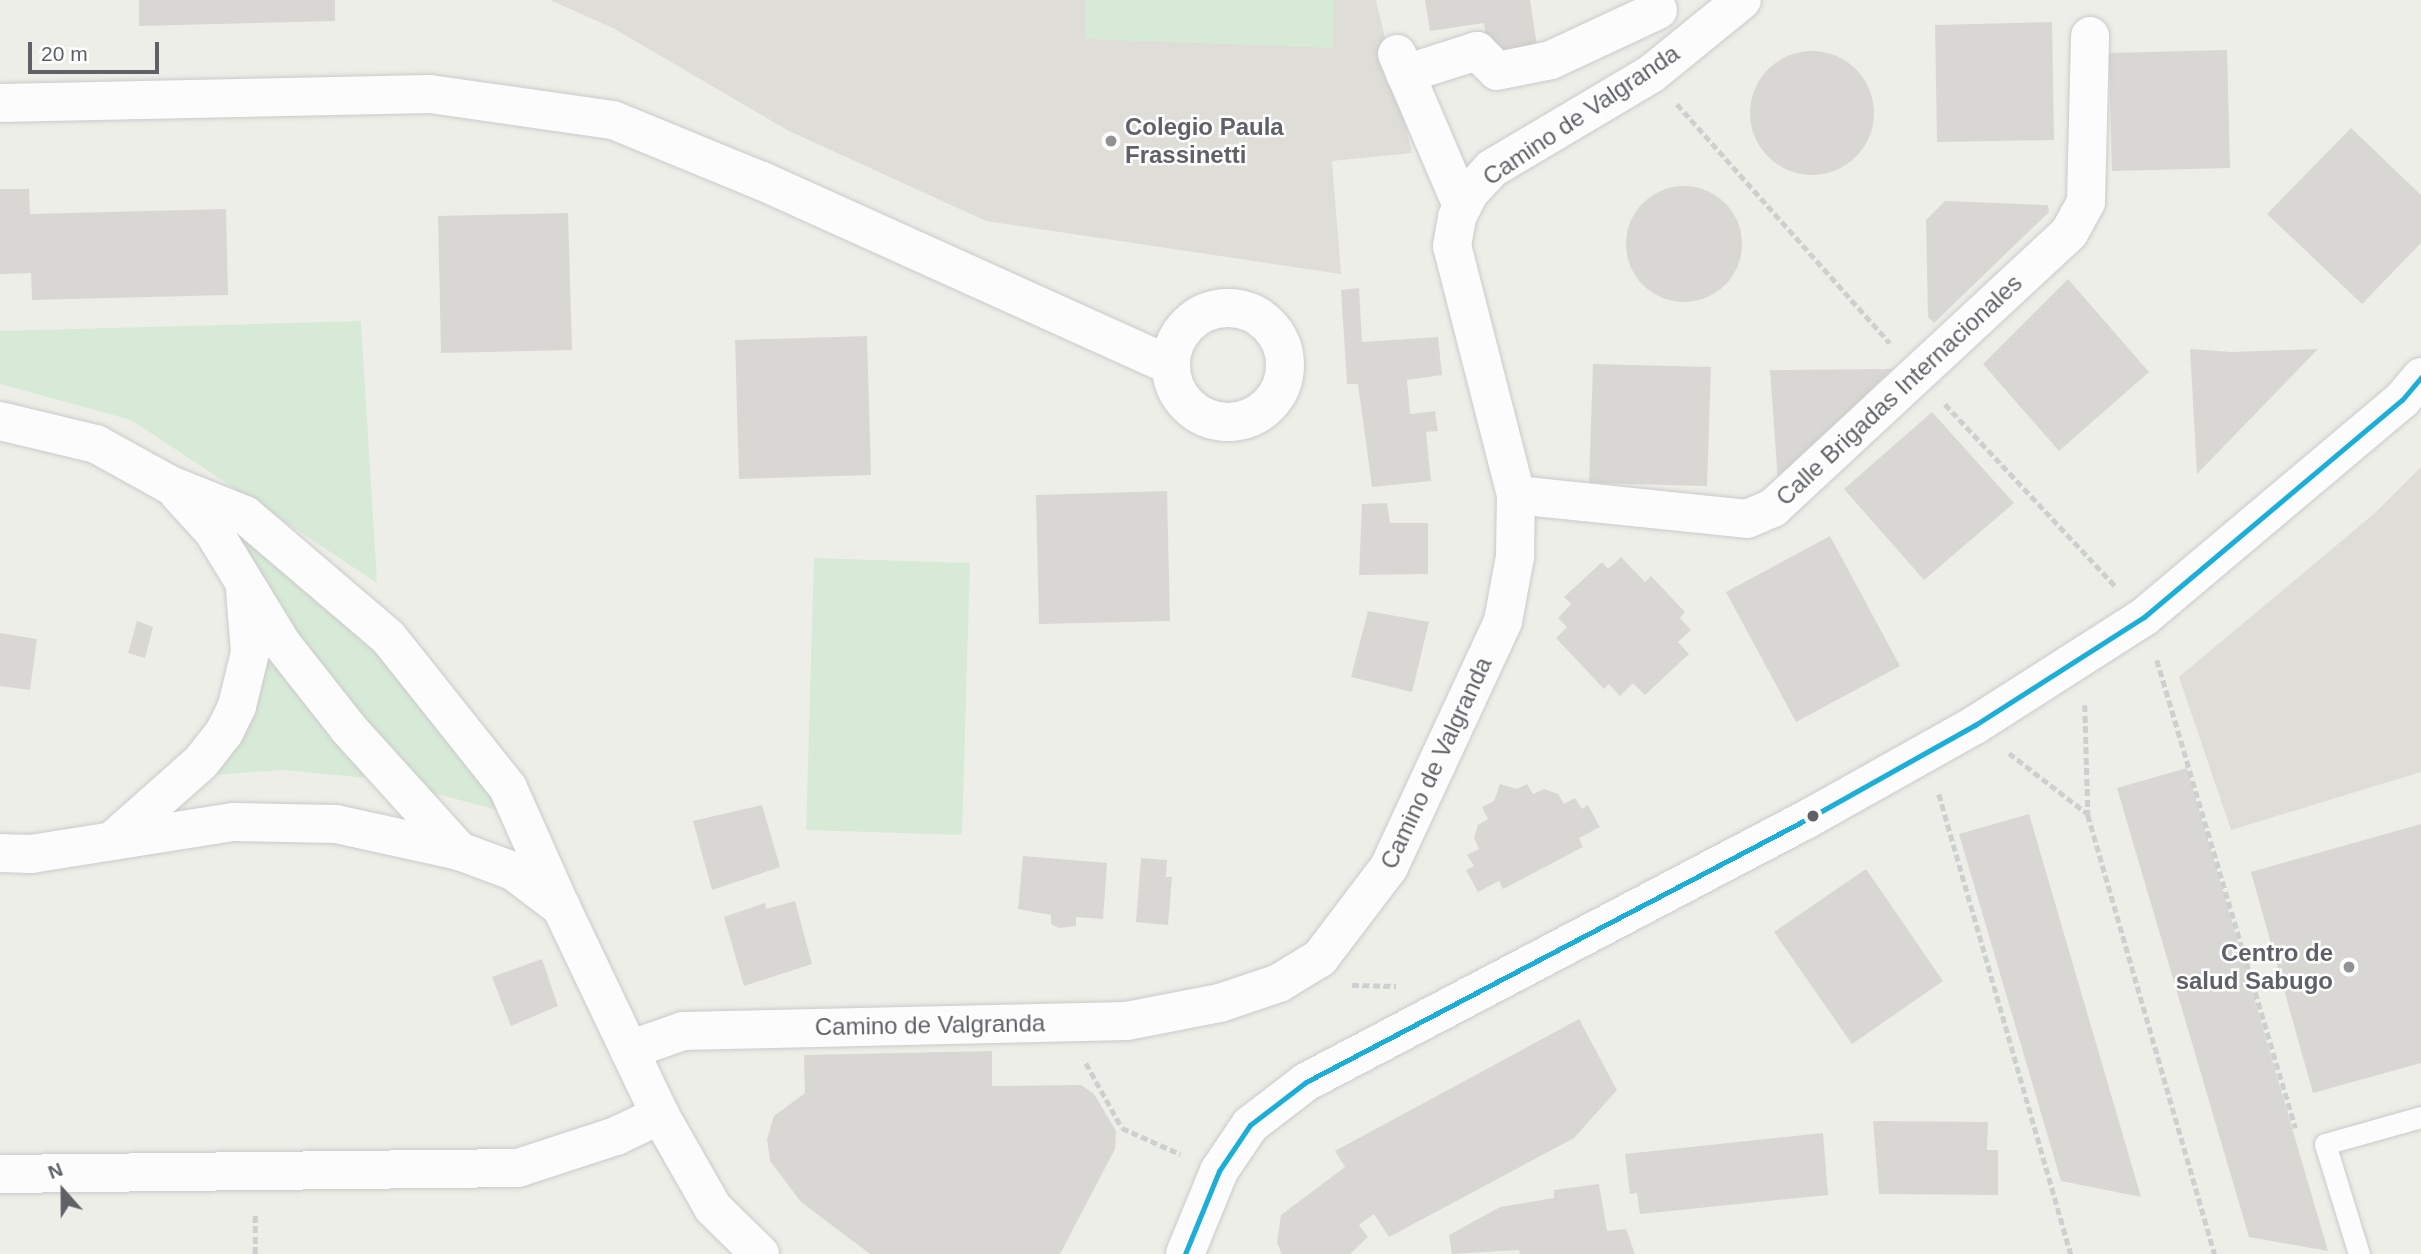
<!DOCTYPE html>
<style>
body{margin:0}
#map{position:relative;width:2421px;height:1254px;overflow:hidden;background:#eeeee9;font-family:Helvetica,sans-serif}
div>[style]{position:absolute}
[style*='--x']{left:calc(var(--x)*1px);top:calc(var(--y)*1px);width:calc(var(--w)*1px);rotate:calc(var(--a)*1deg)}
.education>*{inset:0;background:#deddd8}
.green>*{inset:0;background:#d7ead7}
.building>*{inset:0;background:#d8d7d4}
.round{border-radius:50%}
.path>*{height:4.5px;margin-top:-2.25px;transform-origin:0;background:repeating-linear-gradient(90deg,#ccd0ce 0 7px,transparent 0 10.5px)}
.roads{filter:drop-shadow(0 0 2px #cacaca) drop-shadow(0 0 2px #cacaca)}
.lane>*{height:21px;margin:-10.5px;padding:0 10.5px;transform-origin:10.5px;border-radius:10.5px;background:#fcfcfc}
.street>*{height:38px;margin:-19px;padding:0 19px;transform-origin:19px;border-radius:19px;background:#fcfcfc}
.street>.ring{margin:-19px;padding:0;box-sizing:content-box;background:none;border:38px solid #fcfcfc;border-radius:50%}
.secondary>*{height:38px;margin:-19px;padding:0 19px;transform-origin:19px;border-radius:19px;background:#fcfcfc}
.bus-1>*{height:5px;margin:-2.5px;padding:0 2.5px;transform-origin:2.5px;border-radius:2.5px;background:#1baed9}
.dots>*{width:19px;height:19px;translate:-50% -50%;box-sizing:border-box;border:4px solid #fff;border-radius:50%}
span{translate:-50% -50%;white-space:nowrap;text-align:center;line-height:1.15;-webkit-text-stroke:5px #fff;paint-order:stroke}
.street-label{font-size:24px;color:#5f6167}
.poi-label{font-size:24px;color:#5f6167;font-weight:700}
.left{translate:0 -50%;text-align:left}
.right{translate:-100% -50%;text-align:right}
.north{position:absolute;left:28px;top:1156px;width:70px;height:70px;-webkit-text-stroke:5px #fff;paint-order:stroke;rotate:339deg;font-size:19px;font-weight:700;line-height:28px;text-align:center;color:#5f6167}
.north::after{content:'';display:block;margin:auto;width:24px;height:32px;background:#5f6167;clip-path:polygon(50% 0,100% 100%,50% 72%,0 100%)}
.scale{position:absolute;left:28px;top:42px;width:131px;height:32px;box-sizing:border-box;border:4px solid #5f6167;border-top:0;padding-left:9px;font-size:21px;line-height:24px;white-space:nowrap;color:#5f6167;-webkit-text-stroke:5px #fff;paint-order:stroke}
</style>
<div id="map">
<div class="education">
<i style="clip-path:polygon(550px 0,1376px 0,1412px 153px,1332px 161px,1341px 274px,986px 221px,787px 130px,613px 28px)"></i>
<i style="clip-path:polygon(2421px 467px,2421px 772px,2231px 830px,2179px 677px,2376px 512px)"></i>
</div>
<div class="green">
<i style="clip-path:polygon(1085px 0,1334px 0,1333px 48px,1085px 39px)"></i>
<i style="clip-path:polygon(361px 321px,377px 583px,131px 420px,0 384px,0 331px)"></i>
<i style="clip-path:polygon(216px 515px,298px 577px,379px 655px,441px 723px,501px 811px,422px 790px,338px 701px)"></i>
<i style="clip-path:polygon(814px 558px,970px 563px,962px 835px,806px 830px)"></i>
<i style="clip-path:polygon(262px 644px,298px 694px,366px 778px,284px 770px,210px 775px)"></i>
</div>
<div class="building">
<i style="clip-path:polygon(139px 0,335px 0,335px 21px,139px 26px)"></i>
<i style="clip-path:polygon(1425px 0,1530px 0,1537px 46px,1488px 54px,1484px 23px,1430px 31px)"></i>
<i style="clip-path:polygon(2052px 22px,2054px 140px,1937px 142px,1935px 25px)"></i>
<i style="clip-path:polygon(2227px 50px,2230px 168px,2112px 171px,2109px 53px)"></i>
<i class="round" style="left:1750px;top:51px;width:124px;height:124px"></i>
<i style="clip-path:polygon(2351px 128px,2421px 195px,2421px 243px,2362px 304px,2267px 214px)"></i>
<i class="round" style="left:1626px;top:186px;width:116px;height:116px"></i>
<i style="clip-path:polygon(0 189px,29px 189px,30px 214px,226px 209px,228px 295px,32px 300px,31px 273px,0 274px)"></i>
<i style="clip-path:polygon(1945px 201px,2048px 205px,2049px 212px,1934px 323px,1928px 317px,1926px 220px)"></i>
<i style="clip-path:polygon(568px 213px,572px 350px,441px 353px,438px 216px)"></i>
<i style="clip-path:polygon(2068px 279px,2149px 372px,2059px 451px,1983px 364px)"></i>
<i style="clip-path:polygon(1359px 288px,1362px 342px,1438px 337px,1442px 375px,1407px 380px,1410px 414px,1435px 411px,1438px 431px,1426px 432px,1431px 481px,1372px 487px,1358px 384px,1347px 384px,1341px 290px)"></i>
<i style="clip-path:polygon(867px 336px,871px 475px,739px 479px,735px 340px)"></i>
<i style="clip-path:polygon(2190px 349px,2232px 352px,2318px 349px,2197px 474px)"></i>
<i style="clip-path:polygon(1593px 364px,1711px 367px,1707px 486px,1589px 483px)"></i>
<i style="clip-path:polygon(1892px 369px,1778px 482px,1770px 370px)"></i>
<i style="clip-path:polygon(1932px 412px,2014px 503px,1924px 580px,1844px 489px)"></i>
<i style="clip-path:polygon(1167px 491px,1170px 621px,1039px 624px,1036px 495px)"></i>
<i style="clip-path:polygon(1387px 503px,1390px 523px,1428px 523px,1428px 574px,1359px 575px,1362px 504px)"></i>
<i style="clip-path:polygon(1830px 536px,1900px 666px,1796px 722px,1726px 592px)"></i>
<i style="clip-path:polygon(1621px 557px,1645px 582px,1651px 576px,1685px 612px,1680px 618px,1691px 630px,1678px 642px,1689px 654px,1645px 695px,1633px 683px,1620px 696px,1609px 684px,1604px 689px,1556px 638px,1567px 627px,1558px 618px,1571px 604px,1564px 597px,1602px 562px,1608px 569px)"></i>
<i style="clip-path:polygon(1368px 611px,1429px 622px,1412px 692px,1351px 677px)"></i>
<i style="clip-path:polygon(137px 621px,153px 627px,145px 658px,128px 653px)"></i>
<i style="clip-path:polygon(0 633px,37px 639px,30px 690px,0 686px)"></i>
<i style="clip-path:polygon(2187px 768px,2328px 1251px,2249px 1237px,2117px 788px)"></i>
<i style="clip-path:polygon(1500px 784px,1517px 789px,1527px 784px,1533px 794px,1544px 789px,1558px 794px,1564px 804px,1575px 798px,1582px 809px,1588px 805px,1600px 827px,1579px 838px,1583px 847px,1503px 889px,1499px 881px,1478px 892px,1466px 870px,1474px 866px,1467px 855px,1479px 849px,1474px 838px,1478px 825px,1488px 819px,1482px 807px,1494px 801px)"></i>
<i style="clip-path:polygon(762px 805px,780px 867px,712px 890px,693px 821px)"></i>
<i style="clip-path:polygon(2029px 814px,2141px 1197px,2061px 1181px,1959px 834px)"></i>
<i style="clip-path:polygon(2421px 824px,2421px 1063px,2313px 1093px,2251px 872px)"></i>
<i style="clip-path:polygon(1023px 856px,1107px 863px,1103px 919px,1076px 917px,1076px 926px,1059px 928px,1051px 924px,1051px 915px,1018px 909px)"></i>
<i style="clip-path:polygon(1141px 858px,1167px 860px,1166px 877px,1172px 877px,1168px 925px,1136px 922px)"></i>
<i style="clip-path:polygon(1866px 869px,1943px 981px,1852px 1044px,1774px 932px)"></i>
<i style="clip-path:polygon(795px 901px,812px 964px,744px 986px,724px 917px,765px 903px,766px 909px)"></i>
<i style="clip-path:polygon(542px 959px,558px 1006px,511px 1026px,492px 977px)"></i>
<i style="clip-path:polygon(1579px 1019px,1617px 1090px,1574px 1138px,1389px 1237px,1374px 1214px,1359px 1225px,1368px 1237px,1350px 1254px,1282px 1254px,1277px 1243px,1281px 1215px,1345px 1167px,1335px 1151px)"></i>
<i style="clip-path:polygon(992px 1051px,992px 1086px,1081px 1085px,1094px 1094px,1116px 1131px,1115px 1149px,1060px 1254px,870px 1254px,801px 1202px,770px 1161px,767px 1139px,774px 1116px,805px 1093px,804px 1055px)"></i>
<i style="clip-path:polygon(1873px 1121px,1988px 1122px,1987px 1150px,1998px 1150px,1998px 1195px,1879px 1194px)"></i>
<i style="clip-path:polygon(1823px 1133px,1828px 1195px,1640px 1214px,1637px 1193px,1630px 1194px,1625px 1154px)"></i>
<i style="clip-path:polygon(1599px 1184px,1607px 1231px,1626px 1229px,1635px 1254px,1520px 1254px,1519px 1250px,1452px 1254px,1449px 1235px,1500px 1207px,1554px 1198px,1554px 1190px)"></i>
</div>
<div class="path">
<i style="--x:1677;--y:104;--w:320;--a:48.3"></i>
<i style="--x:1945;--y:404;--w:250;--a:46.9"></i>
<i style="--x:2157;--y:660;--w:488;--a:73.5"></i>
<i style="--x:2085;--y:705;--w:110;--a:88.4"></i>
<i style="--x:2088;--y:815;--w:457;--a:73.9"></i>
<i style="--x:2009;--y:753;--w:100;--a:37.7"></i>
<i style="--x:1939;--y:794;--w:479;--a:74"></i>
<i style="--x:1352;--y:985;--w:44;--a:1.3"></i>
<i style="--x:1086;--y:1063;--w:74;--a:61"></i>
<i style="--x:1122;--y:1128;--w:64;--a:24.1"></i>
<i style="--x:255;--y:1254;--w:41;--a:-90"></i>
</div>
<div class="roads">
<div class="lane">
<i style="--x:2359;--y:1254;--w:115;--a:-107.2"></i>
<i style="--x:2325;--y:1144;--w:100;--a:-15.7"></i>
</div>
<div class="street">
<i style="--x:1397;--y:54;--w:165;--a:66.8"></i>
<i style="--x:1405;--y:74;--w:76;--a:-17.7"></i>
<i style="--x:1477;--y:51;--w:28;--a:45"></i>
<i style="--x:1497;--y:71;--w:55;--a:-11.5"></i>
<i style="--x:1551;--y:60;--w:118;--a:-25"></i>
<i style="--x:0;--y:103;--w:430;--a:-1.2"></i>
<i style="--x:430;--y:94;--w:185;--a:8.1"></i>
<i style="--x:613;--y:120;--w:161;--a:22.3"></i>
<i style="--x:762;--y:181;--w:448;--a:24.3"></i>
<i class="ring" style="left:1171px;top:308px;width:76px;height:76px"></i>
<i style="--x:0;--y:421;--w:99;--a:13.5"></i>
<i style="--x:96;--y:444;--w:85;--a:29"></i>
<i style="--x:170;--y:485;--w:81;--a:21.8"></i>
<i style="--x:245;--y:515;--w:188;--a:40.5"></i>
<i style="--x:388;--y:637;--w:193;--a:51.5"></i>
<i style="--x:508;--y:788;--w:130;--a:66"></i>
<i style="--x:179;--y:494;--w:50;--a:47.4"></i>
<i style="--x:213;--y:531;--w:132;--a:58.6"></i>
<i style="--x:282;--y:644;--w:107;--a:51.8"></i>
<i style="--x:348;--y:728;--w:166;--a:47.9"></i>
<i style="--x:1516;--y:495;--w:232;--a:5.9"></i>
<i style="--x:1747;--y:519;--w:28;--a:-23"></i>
<i style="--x:1773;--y:508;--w:404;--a:-42.9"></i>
<i style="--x:2069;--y:233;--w:35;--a:-61"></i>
<i style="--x:2086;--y:202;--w:166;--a:-88.6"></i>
<i style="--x:112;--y:841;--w:119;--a:-41.6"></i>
<i style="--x:201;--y:762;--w:37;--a:-52"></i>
<i style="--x:224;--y:733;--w:30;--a:-64"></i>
<i style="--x:237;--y:706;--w:55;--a:-76.2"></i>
<i style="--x:250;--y:653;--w:63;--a:-94.5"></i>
<i style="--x:629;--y:1050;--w:57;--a:-19.4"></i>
<i style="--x:683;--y:1031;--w:444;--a:-1.3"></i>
<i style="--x:1127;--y:1021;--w:95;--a:-11"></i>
<i style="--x:1220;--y:1003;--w:62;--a:-18.7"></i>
<i style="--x:1279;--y:983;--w:48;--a:-31.4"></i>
<i style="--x:1320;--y:958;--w:114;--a:-52.8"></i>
<i style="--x:1389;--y:867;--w:271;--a:-65.1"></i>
<i style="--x:1503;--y:621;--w:65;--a:-79.4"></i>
<i style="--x:1515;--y:557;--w:62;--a:-89.1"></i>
<i style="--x:1516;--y:495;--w:257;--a:-104.4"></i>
<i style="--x:1452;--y:246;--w:29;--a:-80"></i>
<i style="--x:1457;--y:217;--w:27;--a:-63"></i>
<i style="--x:1469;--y:193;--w:33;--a:-47"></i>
<i style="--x:1491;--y:169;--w:186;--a:-30.7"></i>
<i style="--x:1651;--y:74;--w:117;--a:-39.1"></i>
<i style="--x:0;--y:1174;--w:518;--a:-0.66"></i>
<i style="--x:518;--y:1168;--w:103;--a:-18.1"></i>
<i style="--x:616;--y:1136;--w:49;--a:-25.5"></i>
<i style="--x:1185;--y:1254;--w:90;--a:-67.7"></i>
<i style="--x:1219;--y:1171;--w:55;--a:-56"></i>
<i style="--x:1250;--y:1125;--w:71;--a:-37.5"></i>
<i style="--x:1306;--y:1082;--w:570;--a:-27.69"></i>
<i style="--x:1811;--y:817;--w:188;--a:-29.3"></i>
<i style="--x:1975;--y:725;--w:201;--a:-32.6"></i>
<i style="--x:2144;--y:617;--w:337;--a:-40.1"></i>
<i style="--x:2402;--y:400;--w:30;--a:-50"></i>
</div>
<div class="secondary">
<i style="--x:0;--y:853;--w:31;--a:2"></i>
<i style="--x:31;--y:854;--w:206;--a:-9"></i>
<i style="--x:234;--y:822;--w:102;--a:1.1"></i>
<i style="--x:336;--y:824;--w:126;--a:12.4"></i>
<i style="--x:459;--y:851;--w:58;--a:20.3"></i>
<i style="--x:513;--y:871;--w:60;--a:36.9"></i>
<i style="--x:561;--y:907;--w:230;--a:64.5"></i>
<i style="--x:660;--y:1115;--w:107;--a:60.3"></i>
<i style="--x:713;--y:1208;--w:66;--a:44.4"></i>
</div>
</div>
<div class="bus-1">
<i style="--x:1185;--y:1254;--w:90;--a:-67.7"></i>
<i style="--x:1219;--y:1171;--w:55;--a:-56"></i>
<i style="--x:1250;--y:1125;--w:71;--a:-37.5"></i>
<i style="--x:1306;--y:1082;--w:570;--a:-27.69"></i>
<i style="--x:1811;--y:817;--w:188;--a:-29.3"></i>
<i style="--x:1975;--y:725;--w:201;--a:-32.6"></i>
<i style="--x:2144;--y:617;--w:337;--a:-40.1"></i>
<i style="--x:2402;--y:400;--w:30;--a:-50"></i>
</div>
<div class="dots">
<i style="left:1111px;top:141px;background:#919294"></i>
<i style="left:1813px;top:816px;background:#5f6167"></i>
<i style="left:2349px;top:967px;background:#919294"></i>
</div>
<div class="street-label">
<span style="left:1581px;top:115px;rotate:-34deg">Camino de Valgranda</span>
<span style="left:1899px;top:390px;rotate:-43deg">Calle Brigadas Internacionales</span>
<span style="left:1436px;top:763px;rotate:-65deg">Camino de Valgranda</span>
<span style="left:930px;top:1025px;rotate:-1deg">Camino de Valgranda</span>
</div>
<div class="poi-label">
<span class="left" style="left:1125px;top:141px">Colegio Paula<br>Frassinetti</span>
<span class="right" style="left:2333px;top:967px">Centro de<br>salud Sabugo</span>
</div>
<div class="north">N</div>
<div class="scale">20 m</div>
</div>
